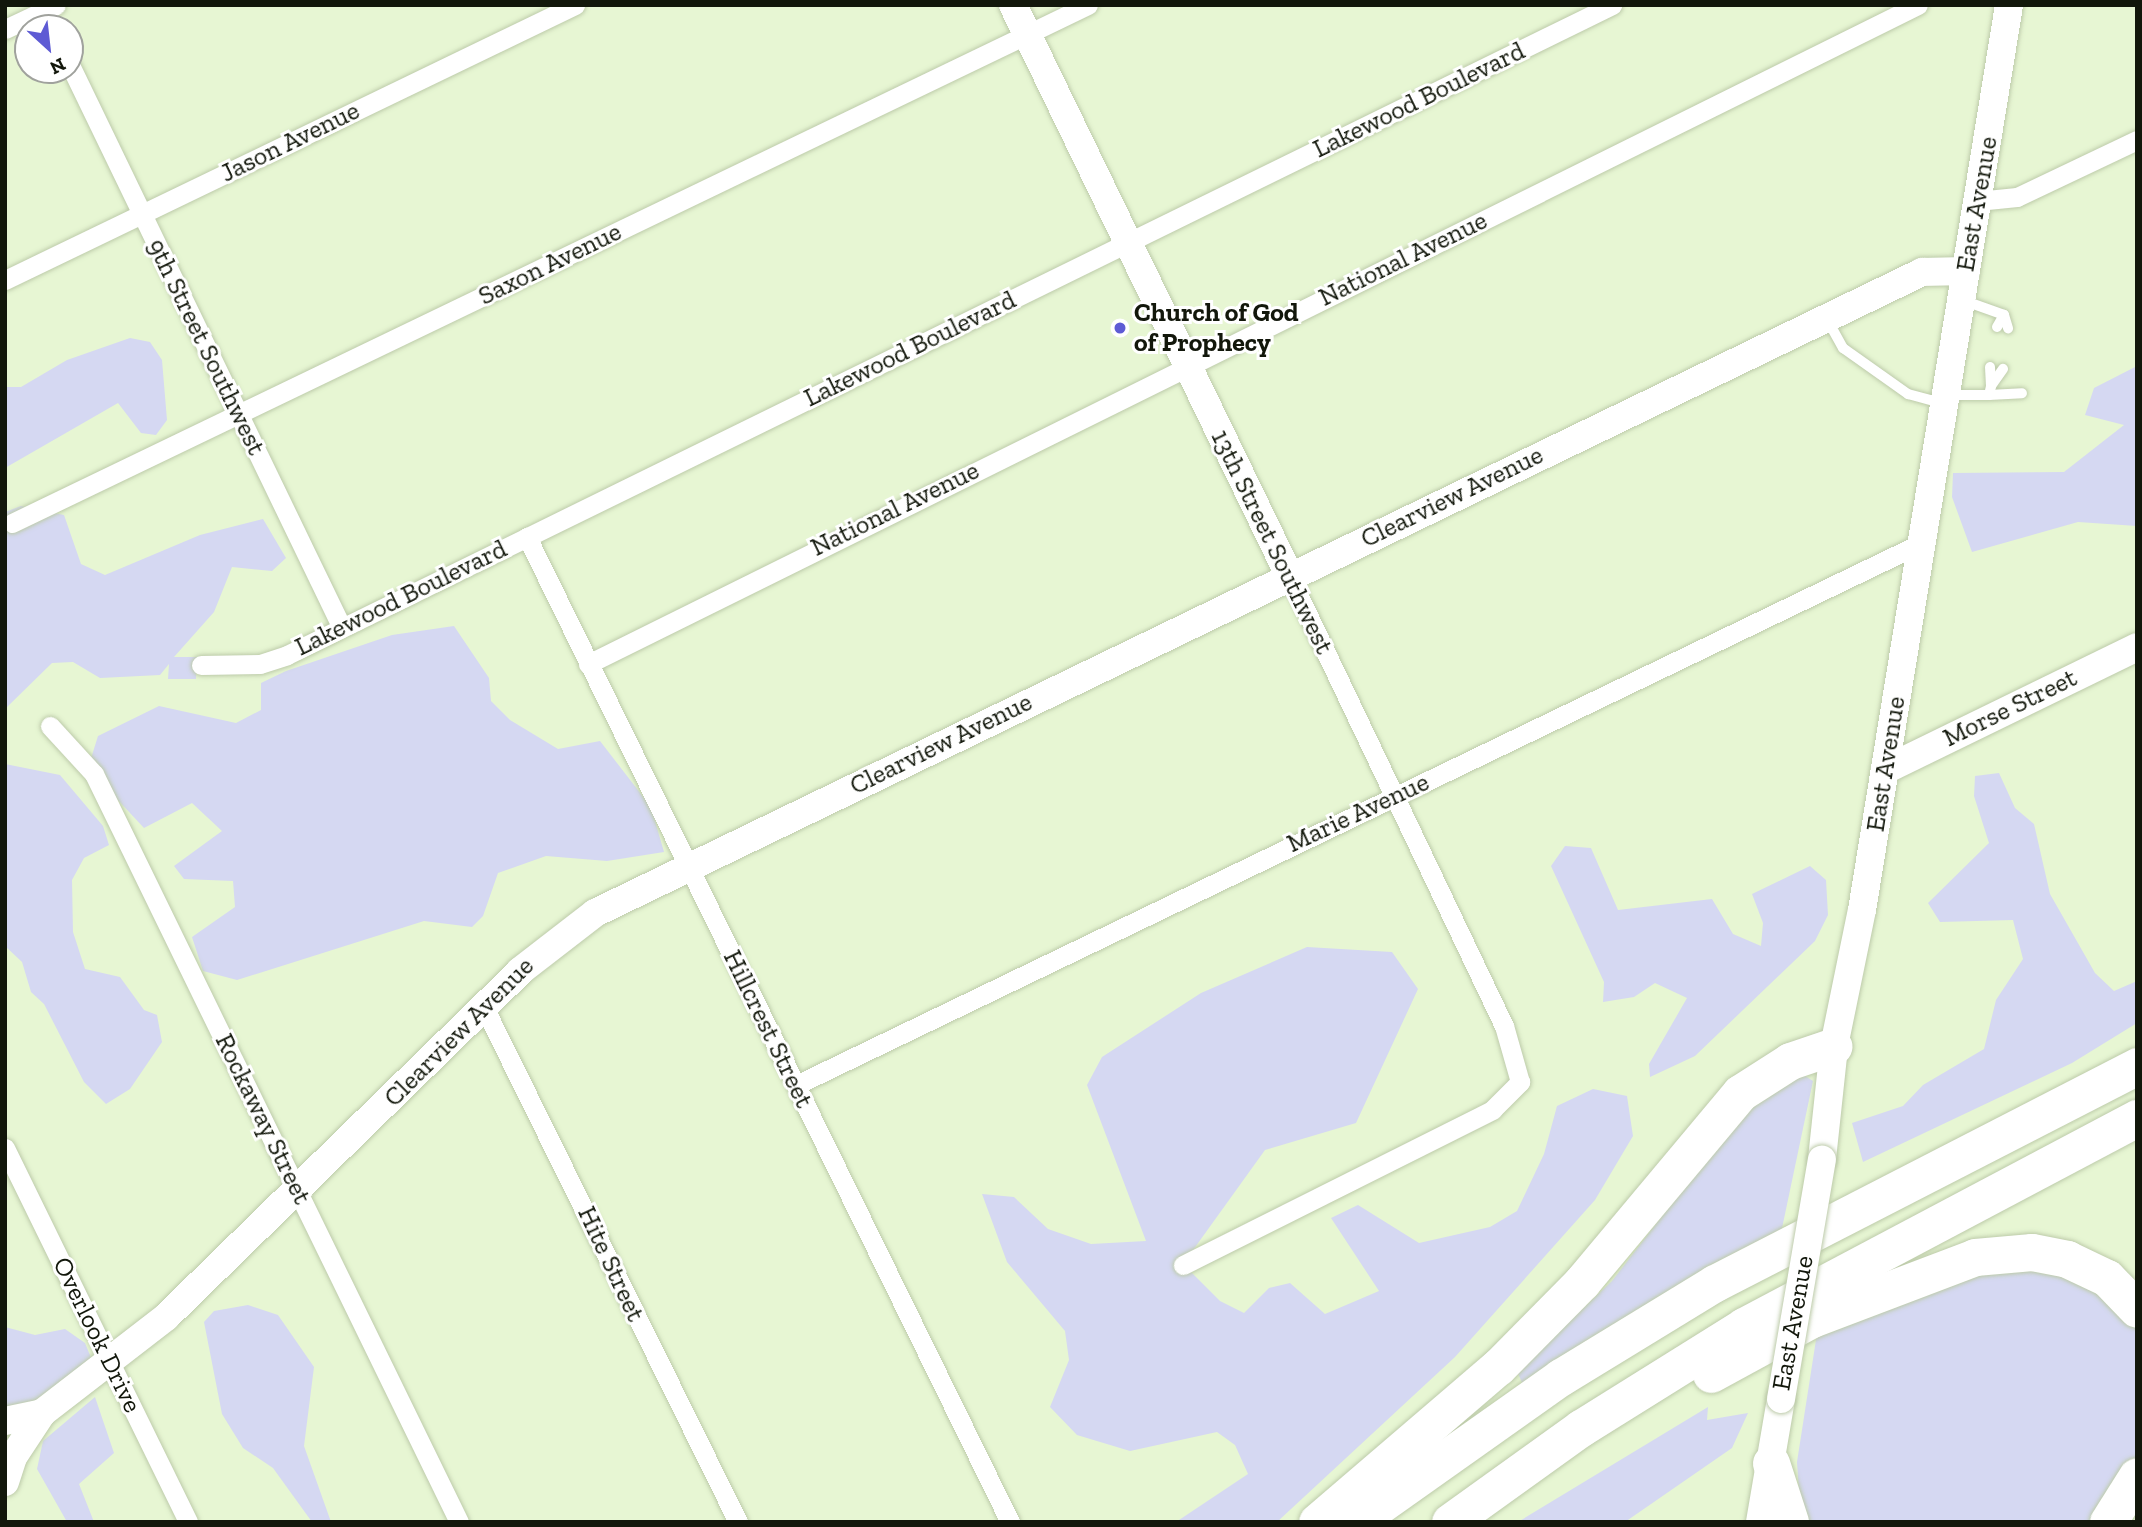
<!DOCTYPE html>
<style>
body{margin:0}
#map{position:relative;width:2142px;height:1527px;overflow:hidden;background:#e7f6d3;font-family:"Zilla Slab",serif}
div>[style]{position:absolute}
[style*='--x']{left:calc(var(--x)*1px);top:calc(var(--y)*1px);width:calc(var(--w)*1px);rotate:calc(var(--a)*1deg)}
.green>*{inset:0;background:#d5d8f2}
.roads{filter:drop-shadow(0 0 2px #bdcbaa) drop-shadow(0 0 2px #bdcbaa)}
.lane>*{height:10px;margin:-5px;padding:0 5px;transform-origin:5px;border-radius:5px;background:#fff}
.street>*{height:19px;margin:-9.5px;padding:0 9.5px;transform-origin:9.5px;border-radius:9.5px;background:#fff}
.secondary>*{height:28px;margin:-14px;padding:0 14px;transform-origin:14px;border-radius:14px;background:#fff}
.highway>*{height:37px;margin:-18.5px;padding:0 18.5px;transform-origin:18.5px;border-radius:18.5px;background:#fff}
.bridges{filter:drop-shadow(0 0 2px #bdcbaa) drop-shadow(0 0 2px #bdcbaa)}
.secondary-bridge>*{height:28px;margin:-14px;padding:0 14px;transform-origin:14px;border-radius:14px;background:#fff}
.dots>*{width:19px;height:19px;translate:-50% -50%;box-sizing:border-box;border:4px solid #fff;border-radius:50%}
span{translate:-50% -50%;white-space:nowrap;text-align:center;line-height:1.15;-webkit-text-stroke:6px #fff;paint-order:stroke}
.street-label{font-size:26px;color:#12170b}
.poi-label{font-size:26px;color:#12170b;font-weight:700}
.left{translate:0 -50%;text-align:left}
.frame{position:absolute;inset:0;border:7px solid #12170b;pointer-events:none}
.north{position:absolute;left:14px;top:14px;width:70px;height:70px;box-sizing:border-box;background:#fff;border:2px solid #a0a29d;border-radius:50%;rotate:153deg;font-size:19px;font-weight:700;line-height:28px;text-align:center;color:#12170b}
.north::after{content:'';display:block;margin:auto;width:24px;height:32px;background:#5e5bd4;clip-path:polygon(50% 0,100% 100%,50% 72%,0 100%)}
</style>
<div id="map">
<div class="green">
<i style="clip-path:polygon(130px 338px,150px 342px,162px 360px,167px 420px,156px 435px,141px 433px,118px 403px,5px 468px,5px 387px,21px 387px,67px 360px)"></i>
<i style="clip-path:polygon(2137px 366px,2137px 526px,2078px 522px,1972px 552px,1952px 497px,1953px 473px,2064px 472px,2124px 425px,2085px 415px,2094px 388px)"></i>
<i style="clip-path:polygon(21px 506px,64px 515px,81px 564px,105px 575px,200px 535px,263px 519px,286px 558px,272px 571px,232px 567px,214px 612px,174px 657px,197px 657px,196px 679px,168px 679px,169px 664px,160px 675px,100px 678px,73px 662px,52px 663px,5px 709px,5px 512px)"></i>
<i style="clip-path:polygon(454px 626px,489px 678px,491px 701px,510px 720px,558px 749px,600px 741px,651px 807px,664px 852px,607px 861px,546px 856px,498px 873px,483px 916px,472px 927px,424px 921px,237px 980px,203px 971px,192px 937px,235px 907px,233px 881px,184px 879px,174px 866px,222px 831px,192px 803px,144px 828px,88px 768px,98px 736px,159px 706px,236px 723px,261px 710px,261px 683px,286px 671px,392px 635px)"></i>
<i style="clip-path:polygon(5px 764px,60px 775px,103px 826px,109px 845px,84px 858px,72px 880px,73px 932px,85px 969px,120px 977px,144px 1010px,157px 1015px,162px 1042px,130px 1089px,106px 1104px,84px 1082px,44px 1004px,31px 992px,22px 962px,5px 946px)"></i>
<i style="clip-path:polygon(1999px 773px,2015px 808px,2034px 824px,2050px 894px,2095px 973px,2114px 991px,2137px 981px,2137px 1023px,2072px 1063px,1863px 1162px,1852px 1123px,1903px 1106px,1923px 1085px,1984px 1049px,1996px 1000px,2023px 959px,2013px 920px,1940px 922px,1928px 903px,1989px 843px,1974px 796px,1975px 776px)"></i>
<i style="clip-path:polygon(1565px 846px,1591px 848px,1618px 910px,1712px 899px,1733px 934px,1761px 946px,1763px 923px,1752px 894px,1810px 866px,1826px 880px,1828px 915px,1815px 941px,1695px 1056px,1650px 1077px,1649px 1064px,1687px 998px,1655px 983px,1634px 997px,1603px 1002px,1604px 982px,1551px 866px)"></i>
<i style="clip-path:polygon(1307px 947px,1392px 952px,1418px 989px,1356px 1123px,1265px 1150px,1183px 1264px,1220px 1301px,1244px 1313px,1269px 1288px,1290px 1283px,1325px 1314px,1379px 1291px,1331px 1218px,1358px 1205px,1419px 1243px,1490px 1227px,1517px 1211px,1544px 1154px,1557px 1106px,1593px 1089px,1627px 1096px,1633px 1136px,1595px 1200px,1455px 1357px,1277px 1522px,1176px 1522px,1248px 1474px,1235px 1445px,1217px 1432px,1130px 1451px,1077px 1435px,1050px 1407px,1069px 1360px,1065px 1331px,1007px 1262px,982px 1194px,1014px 1197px,1048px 1229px,1091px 1244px,1146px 1241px,1087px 1085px,1102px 1057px,1201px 993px)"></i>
<i style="clip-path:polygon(1799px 1072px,1813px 1081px,1781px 1233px,1523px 1385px,1517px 1371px,1612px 1281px,1727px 1132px,1765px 1092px)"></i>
<i style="clip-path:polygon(2019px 1264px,2098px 1284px,2137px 1322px,2137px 1456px,2095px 1522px,1801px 1522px,1797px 1462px,1818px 1327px,1900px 1292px)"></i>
<i style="clip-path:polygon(248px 1305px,278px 1315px,314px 1367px,304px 1446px,331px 1522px,312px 1522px,273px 1468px,243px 1448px,222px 1414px,204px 1322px,214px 1311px)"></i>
<i style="clip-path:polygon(5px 1327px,35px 1335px,65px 1329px,85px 1343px,92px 1360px,46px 1401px,5px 1410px)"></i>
<i style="clip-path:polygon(95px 1397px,114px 1453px,79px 1484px,94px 1522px,67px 1522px,37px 1469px,43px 1441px)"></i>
<i style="clip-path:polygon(1708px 1407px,1707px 1420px,1748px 1413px,1732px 1448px,1625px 1522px,1518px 1522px)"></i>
</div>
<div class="roads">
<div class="lane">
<i style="--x:1965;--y:301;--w:41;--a:19.7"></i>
<i style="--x:1828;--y:321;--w:31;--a:61"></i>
<i style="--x:1843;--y:348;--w:80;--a:35.3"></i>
<i style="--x:1908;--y:394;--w:35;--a:15"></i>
<i style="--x:1997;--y:327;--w:14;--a:-60"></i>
<i style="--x:2004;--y:315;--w:14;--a:73"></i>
<i style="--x:1990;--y:367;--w:19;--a:87"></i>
<i style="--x:1991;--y:386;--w:21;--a:-55"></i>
<i style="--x:1950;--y:395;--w:39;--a:0"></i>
<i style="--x:1989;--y:395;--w:9;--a:-77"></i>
<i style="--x:1989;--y:395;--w:33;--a:-3"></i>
</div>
<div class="street">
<i style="--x:5;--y:29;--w:56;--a:-25.2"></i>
<i style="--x:70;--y:65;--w:625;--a:64.21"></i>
<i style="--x:1977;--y:201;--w:40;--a:-5.7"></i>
<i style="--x:2017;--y:197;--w:133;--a:-25.4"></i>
<i style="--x:5;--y:280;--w:633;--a:-25.76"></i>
<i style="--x:12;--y:523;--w:1194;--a:-25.71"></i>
<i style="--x:527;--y:537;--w:1097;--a:63.88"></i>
<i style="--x:588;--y:664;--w:1484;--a:-26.36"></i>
<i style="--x:201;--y:665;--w:59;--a:-1"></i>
<i style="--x:260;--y:664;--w:28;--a:-18"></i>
<i style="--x:287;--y:655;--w:1476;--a:-26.13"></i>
<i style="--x:50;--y:726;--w:65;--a:47.5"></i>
<i style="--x:94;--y:774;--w:832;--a:63.99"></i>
<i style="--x:484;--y:1007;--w:574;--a:63.75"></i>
<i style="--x:796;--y:1085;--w:1249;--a:-25.72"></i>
<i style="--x:5;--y:1148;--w:416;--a:63.9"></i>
<i style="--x:1183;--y:1265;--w:346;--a:-26.6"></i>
<i style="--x:1492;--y:1110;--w:40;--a:-45"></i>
<i style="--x:1520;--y:1082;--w:58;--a:-105.9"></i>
<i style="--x:1504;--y:1026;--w:500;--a:-115.5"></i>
</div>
<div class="secondary">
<i style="--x:1013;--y:5;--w:633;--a:64.16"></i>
<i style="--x:1885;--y:770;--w:280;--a:-26"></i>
<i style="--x:1822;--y:1159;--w:114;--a:-83.9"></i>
<i style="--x:1834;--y:1046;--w:139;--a:-78.4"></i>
<i style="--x:1862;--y:910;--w:917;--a:-80.77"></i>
<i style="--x:5;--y:1421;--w:38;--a:-12"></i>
<i style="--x:42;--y:1413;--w:157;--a:-37.7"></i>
<i style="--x:166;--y:1317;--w:495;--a:-44.3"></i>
<i style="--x:520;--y:971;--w:95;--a:-37.7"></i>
<i style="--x:595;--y:913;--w:1474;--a:-25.78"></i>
<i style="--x:1922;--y:272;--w:44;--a:-1.3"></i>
<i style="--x:5;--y:1482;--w:26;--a:-72"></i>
<i style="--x:13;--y:1457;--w:53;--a:-56.6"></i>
<i style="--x:1760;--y:1522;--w:125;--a:-80.3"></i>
</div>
<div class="highway">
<i style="--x:1711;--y:1374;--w:115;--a:-28.6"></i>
<i style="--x:1812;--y:1319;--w:174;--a:-20.8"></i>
<i style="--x:1975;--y:1257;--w:57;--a:-5"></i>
<i style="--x:2032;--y:1252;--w:36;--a:11"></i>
<i style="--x:2067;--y:1259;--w:44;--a:25.4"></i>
<i style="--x:2107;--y:1278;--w:43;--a:45.9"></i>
<i style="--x:1771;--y:1463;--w:62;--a:72.1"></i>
<i style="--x:1317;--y:1522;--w:238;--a:-40.6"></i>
<i style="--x:1498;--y:1367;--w:120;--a:-45.3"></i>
<i style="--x:1582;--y:1282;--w:246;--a:-50.1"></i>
<i style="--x:1740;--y:1093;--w:59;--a:-32.6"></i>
<i style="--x:1790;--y:1061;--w:46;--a:-18.8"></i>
<i style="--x:1356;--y:1522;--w:251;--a:-35.3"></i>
<i style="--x:1561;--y:1377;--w:180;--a:-31.4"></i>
<i style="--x:1715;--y:1283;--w:475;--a:-27.2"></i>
<i style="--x:1450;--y:1522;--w:161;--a:-35.7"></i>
<i style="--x:1581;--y:1428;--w:192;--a:-32"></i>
<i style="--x:1744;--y:1326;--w:445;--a:-27.9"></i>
<i style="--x:2108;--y:1522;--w:54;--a:-57.8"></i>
</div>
</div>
<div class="bridges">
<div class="secondary-bridge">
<i style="--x:1781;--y:1399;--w:243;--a:-80.3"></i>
</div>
</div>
<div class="dots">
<i style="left:1120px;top:328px;background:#5e5bd4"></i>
</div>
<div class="street-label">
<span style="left:1419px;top:100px;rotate:-26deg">Lakewood Boulevard</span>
<span style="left:290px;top:142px;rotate:-26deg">Jason Avenue</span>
<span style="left:1977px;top:204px;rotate:-80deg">East Avenue</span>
<span style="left:1403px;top:259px;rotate:-26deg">National Avenue</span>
<span style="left:550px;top:264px;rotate:-26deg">Saxon Avenue</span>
<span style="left:206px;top:347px;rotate:64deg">9th Street Southwest</span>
<span style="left:910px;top:349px;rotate:-26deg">Lakewood Boulevard</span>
<span style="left:1452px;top:497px;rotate:-26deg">Clearview Avenue</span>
<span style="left:895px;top:509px;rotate:-26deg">National Avenue</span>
<span style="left:1272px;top:542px;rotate:64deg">13th Street Southwest</span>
<span style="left:401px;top:598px;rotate:-26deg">Lakewood Boulevard</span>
<span style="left:2010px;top:708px;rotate:-26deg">Morse Street</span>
<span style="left:941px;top:744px;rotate:-26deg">Clearview Avenue</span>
<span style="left:1886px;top:764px;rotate:-81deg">East Avenue</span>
<span style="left:1358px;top:813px;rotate:-25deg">Marie Avenue</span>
<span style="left:768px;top:1029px;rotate:64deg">Hillcrest Street</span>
<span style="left:459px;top:1032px;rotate:-45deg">Clearview Avenue</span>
<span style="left:263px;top:1119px;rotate:64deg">Rockaway Street</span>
<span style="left:611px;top:1264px;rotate:65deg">Hite Street</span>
<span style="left:1793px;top:1323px;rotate:-80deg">East Avenue</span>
<span style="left:97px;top:1335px;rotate:64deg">Overlook Drive</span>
</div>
<div class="poi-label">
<span class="left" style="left:1134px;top:328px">Church of God<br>of Prophecy</span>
</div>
<div class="frame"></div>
<div class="north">N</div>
</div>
